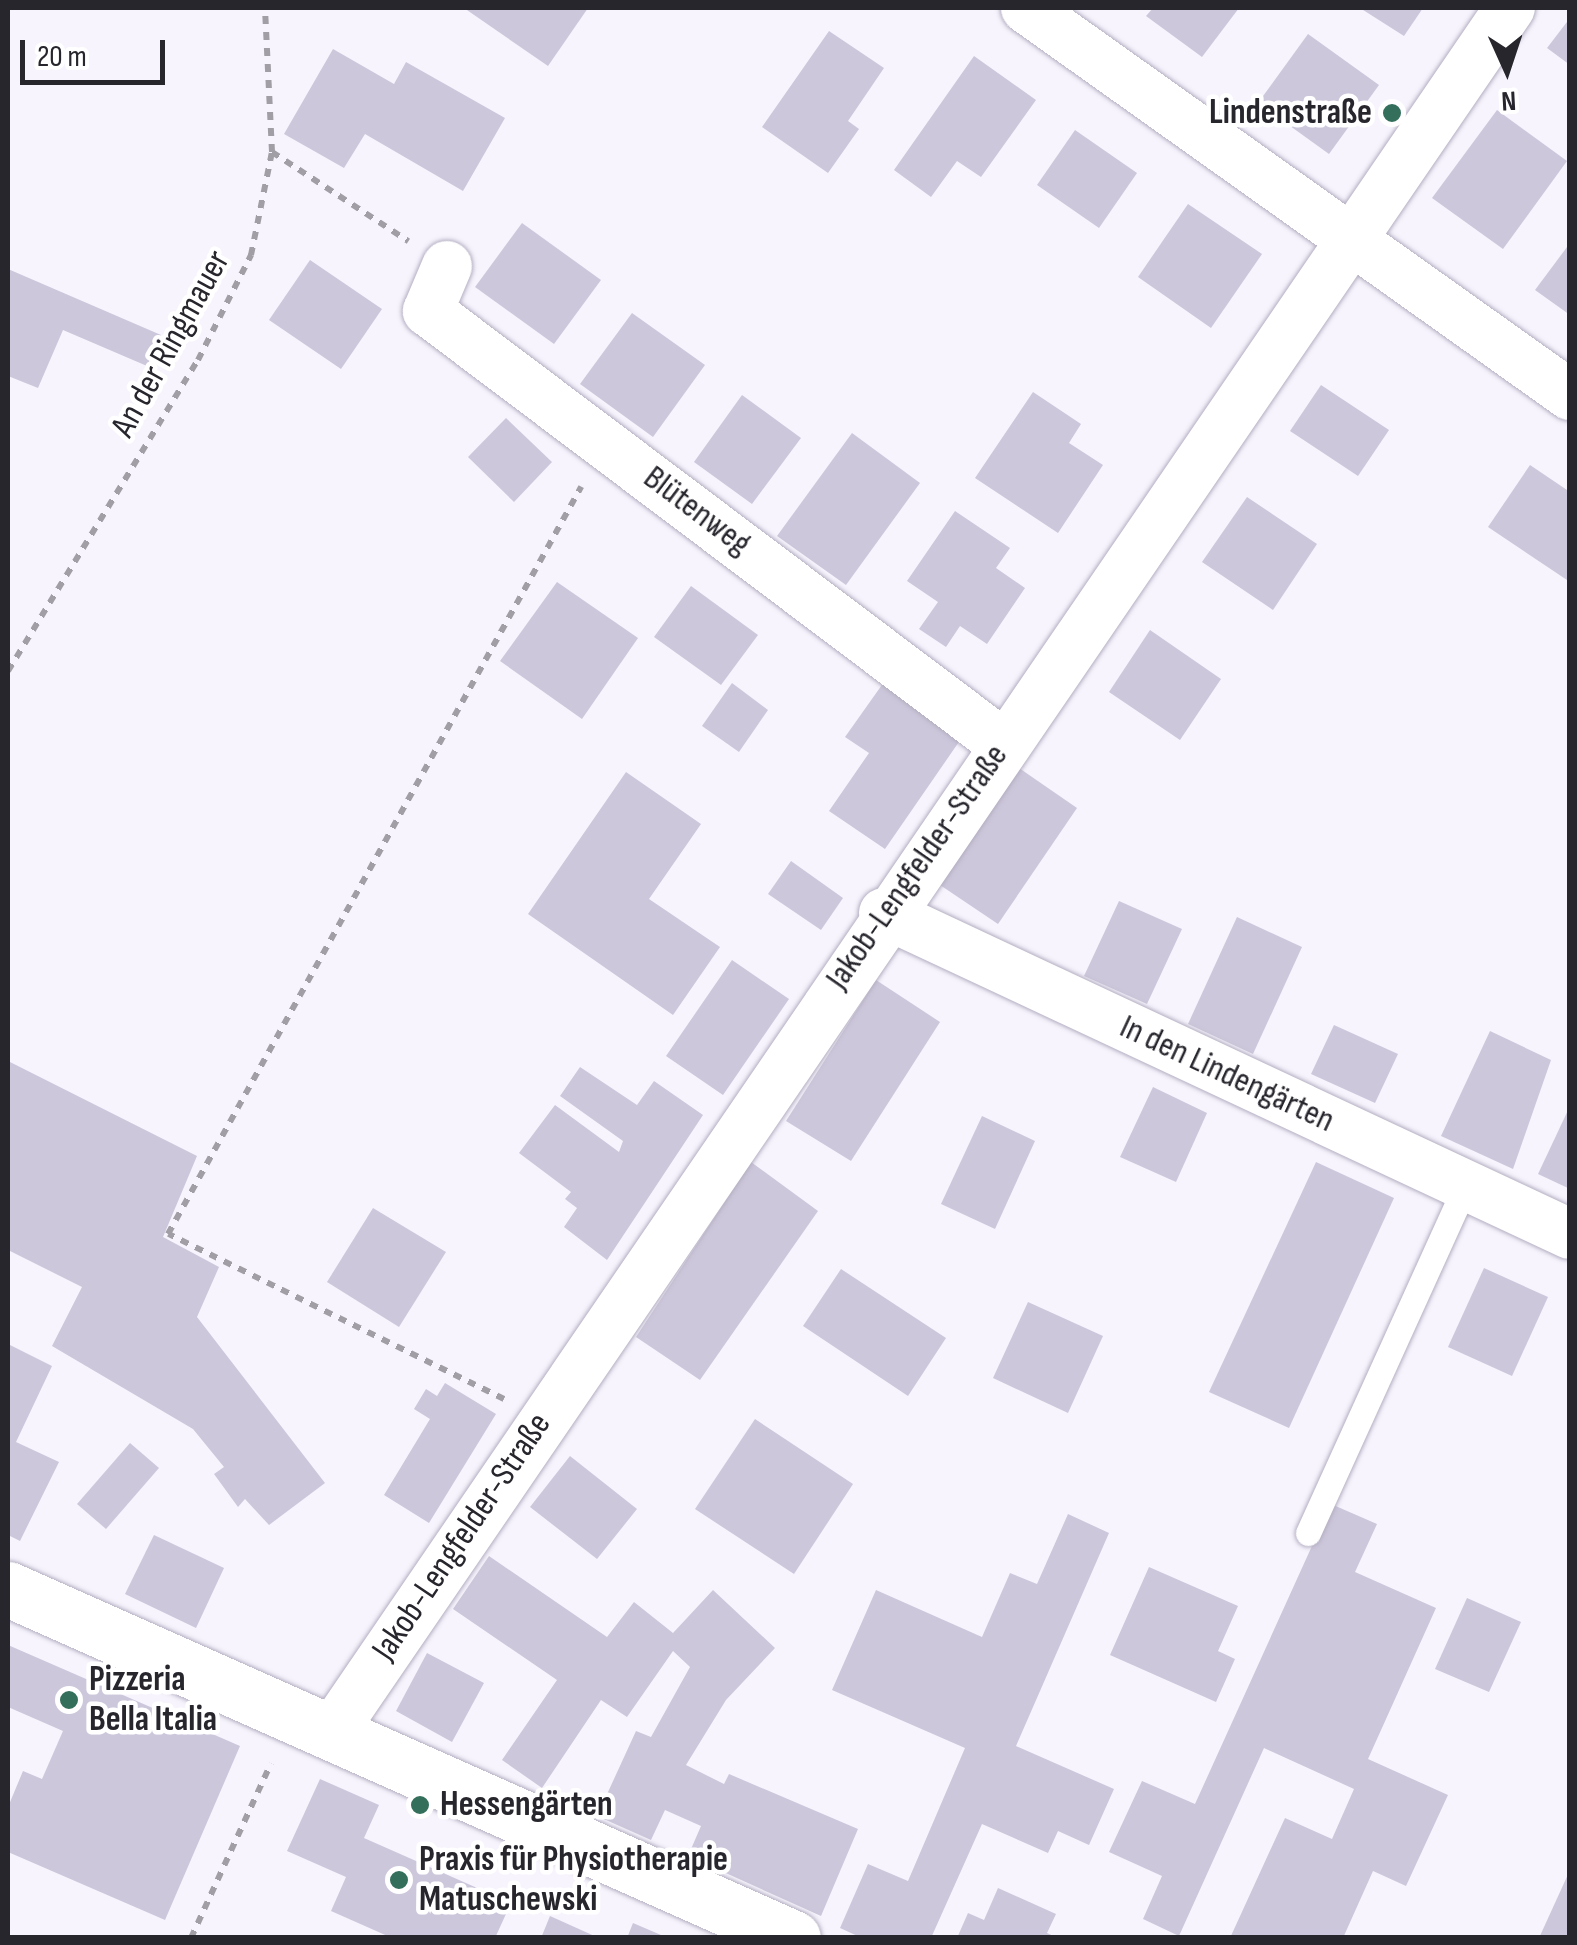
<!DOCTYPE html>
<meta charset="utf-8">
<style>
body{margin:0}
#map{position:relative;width:1577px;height:1945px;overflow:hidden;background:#f7f4fd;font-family:"Sofia Sans Condensed",sans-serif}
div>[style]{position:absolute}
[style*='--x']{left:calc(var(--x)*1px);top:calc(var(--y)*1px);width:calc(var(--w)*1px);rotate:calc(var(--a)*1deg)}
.building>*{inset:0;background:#cdc7db}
.path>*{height:6px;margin-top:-3px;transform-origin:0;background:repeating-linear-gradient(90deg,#a19ea6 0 8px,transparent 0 16px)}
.roads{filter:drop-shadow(0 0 2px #b4aec1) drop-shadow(0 0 2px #b4aec1)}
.service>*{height:25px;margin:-12.5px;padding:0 12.5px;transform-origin:12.5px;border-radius:12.5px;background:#fff}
.minor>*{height:50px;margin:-25px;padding:0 25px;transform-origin:25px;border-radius:25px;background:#fff}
.tertiary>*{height:55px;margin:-27.5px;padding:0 27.5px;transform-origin:27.5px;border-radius:27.5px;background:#fff}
.dots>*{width:28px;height:28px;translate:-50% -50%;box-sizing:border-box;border:5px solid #fff;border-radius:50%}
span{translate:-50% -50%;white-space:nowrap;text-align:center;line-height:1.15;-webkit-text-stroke:9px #fff;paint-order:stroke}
.poi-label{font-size:35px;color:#28262d;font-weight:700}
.right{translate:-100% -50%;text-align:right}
.left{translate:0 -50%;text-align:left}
.street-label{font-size:35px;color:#28262d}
.frame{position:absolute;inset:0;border:10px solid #28262d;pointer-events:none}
.north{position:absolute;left:1457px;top:20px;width:100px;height:100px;-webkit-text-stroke:8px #fff;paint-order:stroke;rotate:177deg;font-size:28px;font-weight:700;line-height:40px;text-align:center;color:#28262d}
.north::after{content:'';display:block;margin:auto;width:35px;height:45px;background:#28262d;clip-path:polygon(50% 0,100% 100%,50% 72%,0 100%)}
.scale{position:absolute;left:20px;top:40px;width:145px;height:45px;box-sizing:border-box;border:5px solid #28262d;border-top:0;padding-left:12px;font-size:30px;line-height:35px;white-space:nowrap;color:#28262d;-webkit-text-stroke:8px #fff;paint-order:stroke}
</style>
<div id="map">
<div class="building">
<i style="clip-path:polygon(464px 8px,588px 8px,548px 66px)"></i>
<i style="clip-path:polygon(1153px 8px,1239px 8px,1202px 57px,1146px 16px)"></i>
<i style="clip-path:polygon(1360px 8px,1423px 8px,1404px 36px)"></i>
<i style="clip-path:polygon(1570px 18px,1570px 65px,1547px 48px)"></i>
<i style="clip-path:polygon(829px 31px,884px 68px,848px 121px,859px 129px,828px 173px,762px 127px)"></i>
<i style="clip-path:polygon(1308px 34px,1379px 85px,1329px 154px,1258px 103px)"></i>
<i style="clip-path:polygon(333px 49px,394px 84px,406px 62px,505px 118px,463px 191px,365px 134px,344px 168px,284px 134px)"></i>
<i style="clip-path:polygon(974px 56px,1036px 100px,981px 177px,957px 161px,931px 197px,894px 170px)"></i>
<i style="clip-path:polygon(1497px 110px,1567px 161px,1503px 249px,1432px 198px)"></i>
<i style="clip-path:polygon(1075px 130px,1137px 173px,1099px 228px,1037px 185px)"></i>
<i style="clip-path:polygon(1188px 204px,1262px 254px,1211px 328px,1138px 277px)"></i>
<i style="clip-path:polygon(522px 223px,601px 280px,554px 344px,475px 287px)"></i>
<i style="clip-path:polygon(1570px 243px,1570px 315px,1535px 290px)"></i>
<i style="clip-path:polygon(310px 260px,382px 309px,341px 369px,269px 320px)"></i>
<i style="clip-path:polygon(8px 269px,161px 335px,147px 366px,63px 330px,38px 388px,8px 376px)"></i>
<i style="clip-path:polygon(632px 313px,705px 365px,653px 437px,580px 384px)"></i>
<i style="clip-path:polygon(1321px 385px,1389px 430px,1358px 476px,1290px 431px)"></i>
<i style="clip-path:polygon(1033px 392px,1081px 424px,1069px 443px,1103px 465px,1058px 533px,975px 478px)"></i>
<i style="clip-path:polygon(742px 395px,801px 438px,752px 504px,694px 462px)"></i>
<i style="clip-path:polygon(506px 418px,552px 462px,514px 502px,468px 457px)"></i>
<i style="clip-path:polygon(852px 433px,920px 483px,846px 585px,777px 536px)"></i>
<i style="clip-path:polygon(1530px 465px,1570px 492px,1570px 582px,1488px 527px)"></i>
<i style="clip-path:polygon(1247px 497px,1317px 544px,1273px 610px,1202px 562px)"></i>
<i style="clip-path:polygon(955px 511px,1010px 548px,996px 568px,1025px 588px,987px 644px,960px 626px,946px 647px,919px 629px,938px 602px,907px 581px)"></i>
<i style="clip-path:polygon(557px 582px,638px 638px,582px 719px,500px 661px)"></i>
<i style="clip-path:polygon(691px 586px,758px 635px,721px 685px,654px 637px)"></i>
<i style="clip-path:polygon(1150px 630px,1221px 679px,1180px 740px,1109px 692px)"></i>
<i style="clip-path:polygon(884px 682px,963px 736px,885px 849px,829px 811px,869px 753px,845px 737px)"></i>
<i style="clip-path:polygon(732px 683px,768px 710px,739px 752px,702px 726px)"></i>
<i style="clip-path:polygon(1019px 768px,1077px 808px,998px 924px,940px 885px)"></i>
<i style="clip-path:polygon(626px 772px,701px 824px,649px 899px,720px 947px,673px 1015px,528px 914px)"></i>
<i style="clip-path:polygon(791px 861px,843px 898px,821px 930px,768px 894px)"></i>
<i style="clip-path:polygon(1119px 901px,1182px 929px,1147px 1004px,1084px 976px)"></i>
<i style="clip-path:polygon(1237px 917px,1302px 947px,1253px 1054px,1188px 1024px)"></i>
<i style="clip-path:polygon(732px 960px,789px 999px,723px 1095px,666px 1056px)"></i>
<i style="clip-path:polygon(876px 980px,940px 1022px,851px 1161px,786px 1121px)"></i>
<i style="clip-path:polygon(1334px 1025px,1398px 1054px,1375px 1103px,1311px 1074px)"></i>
<i style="clip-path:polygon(1490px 1031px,1551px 1060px,1513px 1169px,1441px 1136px)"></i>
<i style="clip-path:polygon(8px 1061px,197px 1156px,163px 1237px,219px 1267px,197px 1317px,325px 1483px,269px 1525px,245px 1499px,238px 1507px,214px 1474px,224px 1467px,193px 1429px,52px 1346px,82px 1287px,8px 1250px)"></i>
<i style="clip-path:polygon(580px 1067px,637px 1105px,654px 1081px,703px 1115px,607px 1260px,564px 1227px,577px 1208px,565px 1199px,571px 1192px,519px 1153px,555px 1105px,619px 1152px,623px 1141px,560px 1096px)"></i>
<i style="clip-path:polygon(1153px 1087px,1207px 1113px,1176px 1182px,1120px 1157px)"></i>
<i style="clip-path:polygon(1570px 1106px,1570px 1189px,1538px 1174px)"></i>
<i style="clip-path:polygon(982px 1116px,1035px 1141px,995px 1229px,941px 1204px)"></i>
<i style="clip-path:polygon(751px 1162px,818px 1211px,700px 1380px,636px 1337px)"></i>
<i style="clip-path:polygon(1316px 1162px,1394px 1198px,1289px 1428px,1209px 1392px)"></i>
<i style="clip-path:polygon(373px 1208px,446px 1252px,399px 1327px,327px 1282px)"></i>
<i style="clip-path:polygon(1484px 1268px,1548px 1297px,1512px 1376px,1448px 1347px)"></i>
<i style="clip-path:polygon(841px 1269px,946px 1338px,908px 1396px,803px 1326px)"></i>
<i style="clip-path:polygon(1028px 1302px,1103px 1336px,1068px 1413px,993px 1378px)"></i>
<i style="clip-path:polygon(8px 1344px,52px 1366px,16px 1442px,59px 1462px,20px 1541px,8px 1535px)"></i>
<i style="clip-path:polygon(445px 1383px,496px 1414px,429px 1523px,384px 1495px,430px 1419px,414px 1409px,426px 1389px,437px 1396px)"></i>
<i style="clip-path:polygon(755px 1419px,853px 1484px,794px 1574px,695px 1509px)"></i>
<i style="clip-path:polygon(130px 1443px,159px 1468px,106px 1529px,77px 1504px)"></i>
<i style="clip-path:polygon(570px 1456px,637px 1509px,597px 1559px,530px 1507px)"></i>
<i style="clip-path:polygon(1331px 1504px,1377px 1524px,1355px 1572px,1436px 1608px,1368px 1759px,1448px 1795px,1406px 1886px,1373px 1871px,1343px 1938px,1230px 1938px,1285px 1818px,1332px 1839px,1354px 1789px,1264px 1748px,1179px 1936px,1143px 1919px,1162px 1876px,1109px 1852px,1142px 1781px,1195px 1804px)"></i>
<i style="clip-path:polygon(1068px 1514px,1109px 1533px,1016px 1746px,1114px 1789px,1089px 1845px,1058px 1831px,1048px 1853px,982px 1824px,931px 1938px,862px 1938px,840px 1928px,868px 1864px,908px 1881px,965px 1748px,832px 1690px,876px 1590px,982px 1637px,1010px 1573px,1037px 1584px)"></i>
<i style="clip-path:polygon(154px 1535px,224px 1568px,196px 1628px,125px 1594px)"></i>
<i style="clip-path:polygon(489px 1556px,607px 1637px,634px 1602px,673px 1633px,713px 1590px,775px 1648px,726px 1700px,686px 1765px,724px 1784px,729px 1774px,858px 1829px,821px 1916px,688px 1856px,701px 1826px,665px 1810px,651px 1840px,597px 1816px,636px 1731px,651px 1737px,690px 1667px,673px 1651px,627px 1717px,601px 1700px,542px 1788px,502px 1760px,557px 1680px,453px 1609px)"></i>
<i style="clip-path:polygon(1149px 1567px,1238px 1606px,1218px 1651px,1235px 1659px,1216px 1702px,1110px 1655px)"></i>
<i style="clip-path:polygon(1467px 1598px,1521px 1622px,1489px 1692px,1435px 1669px)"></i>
<i style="clip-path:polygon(8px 1645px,240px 1746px,165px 1920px,8px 1852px,8px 1807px,23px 1771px,42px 1779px,63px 1731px,8px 1707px)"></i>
<i style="clip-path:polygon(427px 1653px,484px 1683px,452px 1742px,396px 1711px)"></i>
<i style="clip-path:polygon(320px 1779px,379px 1805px,364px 1838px,511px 1903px,495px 1938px,392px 1938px,331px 1911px,346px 1877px,287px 1851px)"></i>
<i style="clip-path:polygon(1570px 1870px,1570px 1938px,1539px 1938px)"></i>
<i style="clip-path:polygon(998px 1888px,1056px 1914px,1047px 1933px,1058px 1938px,957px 1938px,968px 1913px,984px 1920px)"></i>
<i style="clip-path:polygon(550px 1916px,599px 1938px,541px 1938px)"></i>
<i style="clip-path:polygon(633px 1923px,668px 1938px,627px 1938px)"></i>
</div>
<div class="path">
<i style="--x:272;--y:152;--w:163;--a:33.2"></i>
<i style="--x:8;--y:671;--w:364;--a:-58.6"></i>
<i style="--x:198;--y:360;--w:118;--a:-63.2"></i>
<i style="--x:251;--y:255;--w:105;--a:-78.5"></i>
<i style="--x:272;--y:152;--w:144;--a:-92.8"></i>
<i style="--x:504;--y:1399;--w:374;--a:-153.8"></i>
<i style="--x:168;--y:1234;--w:854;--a:-61.06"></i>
<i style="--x:191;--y:1938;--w:192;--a:-65.4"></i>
</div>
<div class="roads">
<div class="service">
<i style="--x:1308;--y:1533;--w:382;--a:-65.6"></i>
</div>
<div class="minor">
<i style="--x:1026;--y:8;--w:668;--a:35.43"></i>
<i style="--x:447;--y:266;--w:49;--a:112.9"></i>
<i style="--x:428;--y:311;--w:720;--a:36.98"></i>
<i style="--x:884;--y:913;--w:757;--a:25.08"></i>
<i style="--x:332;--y:1732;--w:2088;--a:-55.66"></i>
</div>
<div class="tertiary">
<i style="--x:8;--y:1589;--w:859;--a:23.97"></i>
</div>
</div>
<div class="dots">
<i style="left:1392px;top:113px;background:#336f5a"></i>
<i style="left:69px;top:1700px;background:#336f5a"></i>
<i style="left:420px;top:1805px;background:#336f5a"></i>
<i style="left:399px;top:1880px;background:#336f5a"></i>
</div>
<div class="poi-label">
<span class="right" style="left:1372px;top:113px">Lindenstraße</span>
<span class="left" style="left:89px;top:1700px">Pizzeria<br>Bella Italia</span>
<span class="left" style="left:440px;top:1805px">Hessengärten</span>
<span class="left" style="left:419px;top:1880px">Praxis für Physiotherapie<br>Matuschewski</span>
</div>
<div class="street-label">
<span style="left:171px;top:344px;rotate:-61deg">An der Ringmauer</span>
<span style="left:697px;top:511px;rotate:37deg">Blütenweg</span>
<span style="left:917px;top:867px;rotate:-55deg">Jakob-Lengfelder-Straße</span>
<span style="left:1227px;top:1074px;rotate:25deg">In den Lindengärten</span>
<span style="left:462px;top:1537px;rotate:-56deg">Jakob-Lengfelder-Straße</span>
</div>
<div class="frame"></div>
<div class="north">N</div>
<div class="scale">20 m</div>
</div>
